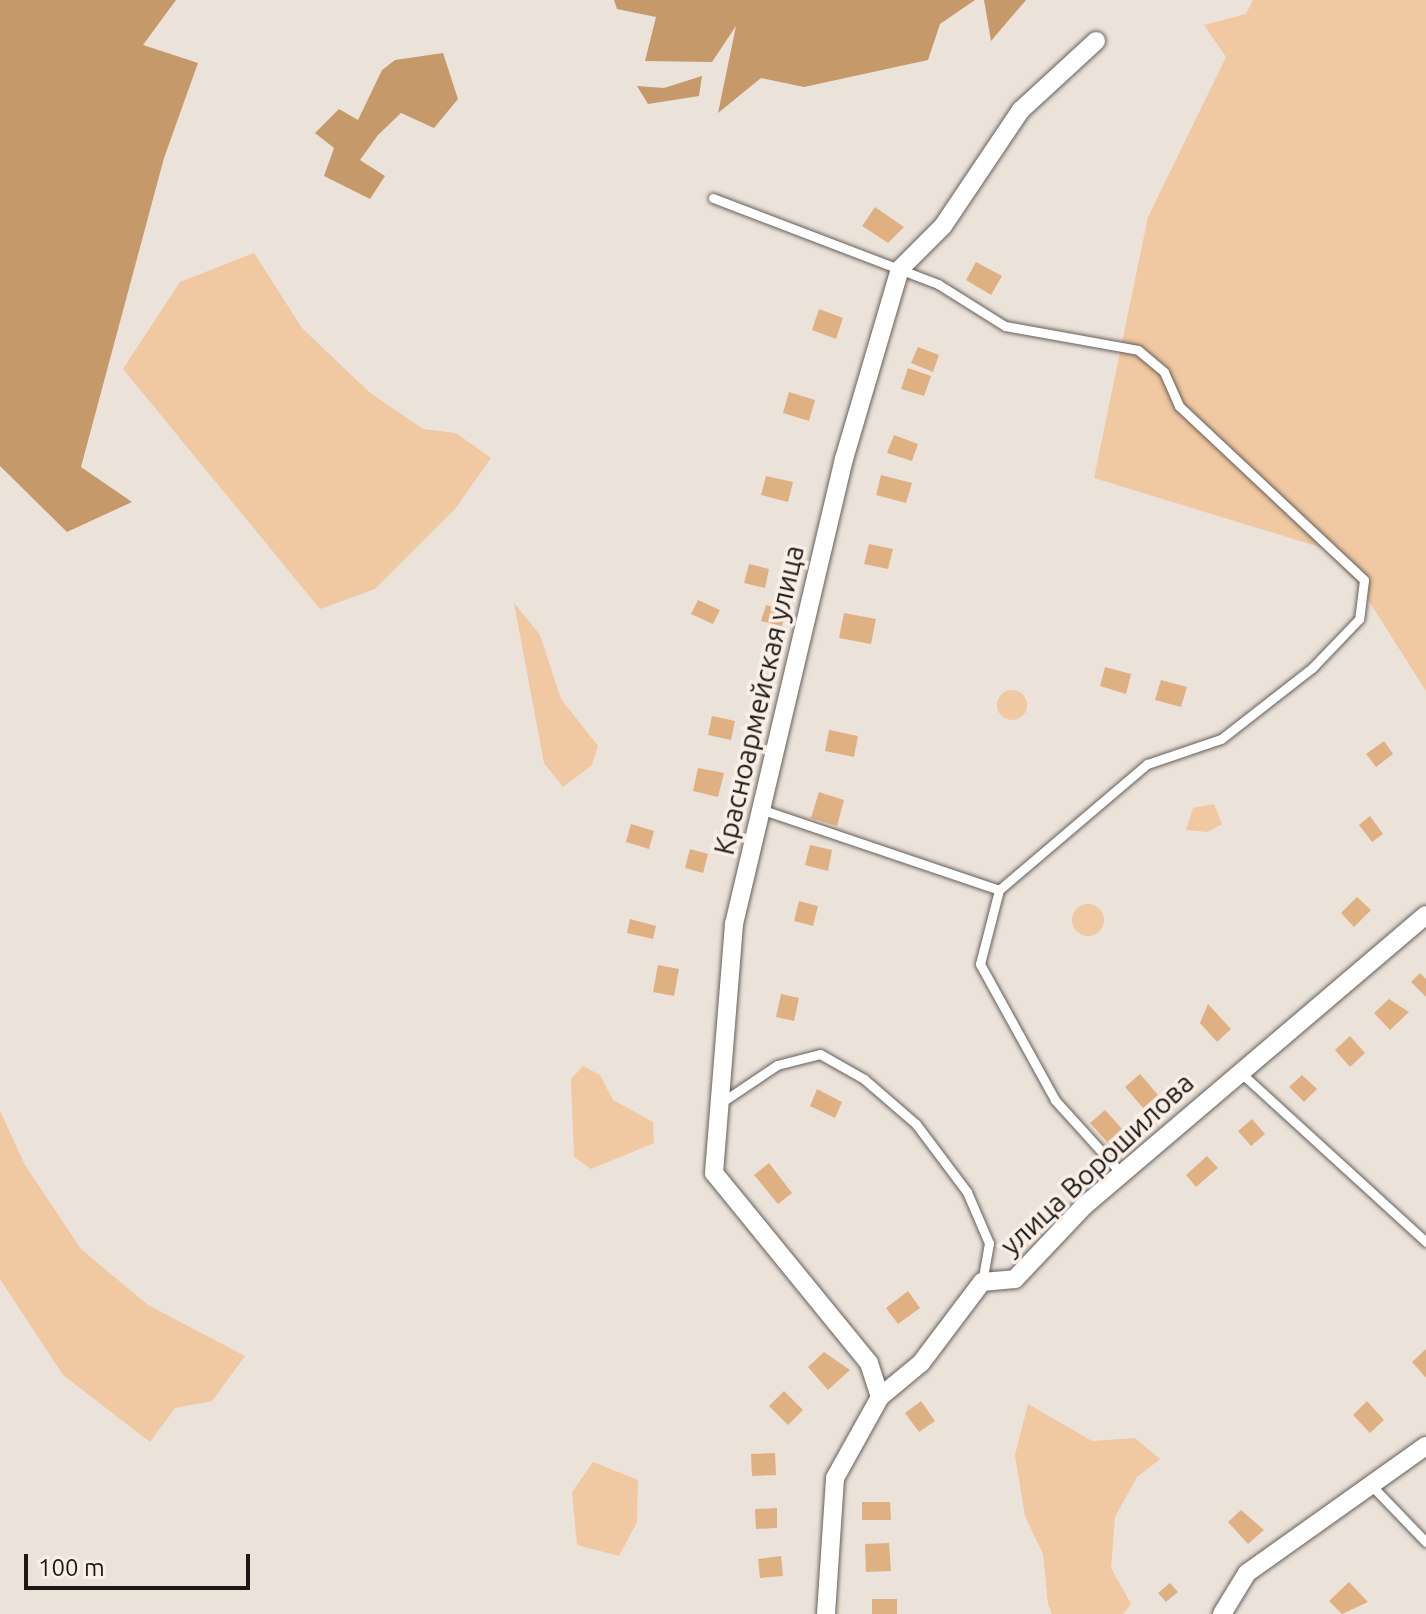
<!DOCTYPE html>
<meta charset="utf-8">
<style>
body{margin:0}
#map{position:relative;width:1426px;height:1614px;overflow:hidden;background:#ebe2da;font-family:Ubuntu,sans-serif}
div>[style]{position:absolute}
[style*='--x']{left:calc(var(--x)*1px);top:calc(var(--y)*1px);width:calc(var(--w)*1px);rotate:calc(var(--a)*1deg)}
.green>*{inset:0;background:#f0c8a1}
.round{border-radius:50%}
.forest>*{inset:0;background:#c6996b}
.building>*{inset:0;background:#dfb182}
.roads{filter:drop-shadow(0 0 2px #675f58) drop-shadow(0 0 2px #675f58)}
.service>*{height:9px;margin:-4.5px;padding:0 4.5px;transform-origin:4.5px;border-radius:4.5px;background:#fff}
.minor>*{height:18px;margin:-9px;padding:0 9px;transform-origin:9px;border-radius:9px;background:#fff}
span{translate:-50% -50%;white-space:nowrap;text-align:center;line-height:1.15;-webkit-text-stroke:7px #f9efe7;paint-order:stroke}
.street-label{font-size:28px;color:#1c1815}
.scale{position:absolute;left:24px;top:1554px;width:226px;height:36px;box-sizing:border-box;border:4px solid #1c1815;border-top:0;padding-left:10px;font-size:24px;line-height:28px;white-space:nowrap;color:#1c1815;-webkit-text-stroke:6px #f9efe7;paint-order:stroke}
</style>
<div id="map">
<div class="green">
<i style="clip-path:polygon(1253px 0,1426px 0,1426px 691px,1358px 584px,1323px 548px,1094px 478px,1148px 217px,1226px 57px,1204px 25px,1246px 14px)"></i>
<i style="clip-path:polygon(254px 253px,302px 328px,369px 392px,423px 429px,456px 433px,491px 458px,455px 509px,375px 589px,320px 609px,123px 369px,180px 282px)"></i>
<i style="clip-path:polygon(514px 603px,540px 635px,561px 699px,598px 746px,592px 765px,563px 787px,544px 763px)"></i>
<i class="round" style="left:997px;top:690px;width:30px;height:30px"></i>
<i style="clip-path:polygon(1214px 804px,1222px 824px,1208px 832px,1186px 830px,1193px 808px)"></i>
<i class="round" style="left:1072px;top:904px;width:32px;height:32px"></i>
<i style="clip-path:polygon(583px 1066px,600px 1075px,613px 1100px,653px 1122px,654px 1143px,591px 1169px,574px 1157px,571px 1079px)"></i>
<i style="clip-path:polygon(0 1111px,25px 1165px,81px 1249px,148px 1305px,245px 1356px,212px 1401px,175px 1408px,150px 1442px,63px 1375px,0 1279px)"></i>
<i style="clip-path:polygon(1028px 1404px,1092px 1441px,1135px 1438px,1160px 1459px,1137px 1477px,1115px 1517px,1111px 1568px,1131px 1604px,1123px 1614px,1052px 1614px,1048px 1604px,1043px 1554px,1025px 1516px,1015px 1455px)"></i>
<i style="clip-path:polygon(593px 1462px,638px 1480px,637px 1522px,619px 1556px,577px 1545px,572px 1492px)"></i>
</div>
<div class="forest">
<i style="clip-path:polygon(0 0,176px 0,143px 45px,198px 63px,164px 158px,81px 467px,132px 502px,67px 532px,0 466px)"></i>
<i style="clip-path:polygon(614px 0,975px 0,940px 24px,928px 60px,804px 87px,761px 78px,718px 113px,736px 26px,712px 62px,645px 61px,656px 17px,617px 9px)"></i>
<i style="clip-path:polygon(984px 0,1026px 0,991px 41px)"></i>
<i style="clip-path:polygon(443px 53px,458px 99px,434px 128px,401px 113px,378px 135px,360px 160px,385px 176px,370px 199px,324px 176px,334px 148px,315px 133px,339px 109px,358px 120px,382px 70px,395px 60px)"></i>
<i style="clip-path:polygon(702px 76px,699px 96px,648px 104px,637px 86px,664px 88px)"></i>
</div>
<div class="building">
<i style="clip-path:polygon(875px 207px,904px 227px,888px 243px,862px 226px)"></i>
<i style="clip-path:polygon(976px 262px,1002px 276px,991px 295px,966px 280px)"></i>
<i style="clip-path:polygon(819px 309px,843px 318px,836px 339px,812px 330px)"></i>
<i style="clip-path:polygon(918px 347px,939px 355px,933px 372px,911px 363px)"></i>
<i style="clip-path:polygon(908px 368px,931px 376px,924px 396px,901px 389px)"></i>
<i style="clip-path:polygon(789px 392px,815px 400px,809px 421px,783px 413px)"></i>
<i style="clip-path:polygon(894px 435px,918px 444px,912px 461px,887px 453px)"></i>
<i style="clip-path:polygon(881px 475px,912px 483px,906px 503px,876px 495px)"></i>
<i style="clip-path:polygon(766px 476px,793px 482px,788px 502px,761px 495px)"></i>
<i style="clip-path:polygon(869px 544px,893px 549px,888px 569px,864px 564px)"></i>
<i style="clip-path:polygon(749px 564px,769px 569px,765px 588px,744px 583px)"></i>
<i style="clip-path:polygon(698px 600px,720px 610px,713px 624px,691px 614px)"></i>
<i style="clip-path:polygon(766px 605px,786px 610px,782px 626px,761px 621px)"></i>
<i style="clip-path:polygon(844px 613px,876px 619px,871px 644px,839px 638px)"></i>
<i style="clip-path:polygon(1105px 667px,1131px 674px,1126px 694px,1100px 686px)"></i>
<i style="clip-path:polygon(1161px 680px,1187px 687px,1181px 707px,1155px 700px)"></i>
<i style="clip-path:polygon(712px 716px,735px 721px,731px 740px,708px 735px)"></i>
<i style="clip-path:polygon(829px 730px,858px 736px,854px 757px,825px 751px)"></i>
<i style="clip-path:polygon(1384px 741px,1393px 754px,1376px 767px,1366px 754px)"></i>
<i style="clip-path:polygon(698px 768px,724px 773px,718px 797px,693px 791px)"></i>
<i style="clip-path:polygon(819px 792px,844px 800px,837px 826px,811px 818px)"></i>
<i style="clip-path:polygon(1370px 816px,1383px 834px,1372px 842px,1359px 825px)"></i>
<i style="clip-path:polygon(631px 824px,654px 831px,649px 849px,626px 842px)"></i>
<i style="clip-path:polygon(810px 845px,832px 850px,828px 871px,805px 865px)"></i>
<i style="clip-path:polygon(690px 849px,708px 854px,703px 873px,685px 868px)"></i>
<i style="clip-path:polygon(1357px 897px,1371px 910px,1354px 927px,1341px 913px)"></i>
<i style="clip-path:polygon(799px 901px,818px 906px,813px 926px,794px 921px)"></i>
<i style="clip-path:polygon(630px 919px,656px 926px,653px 939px,627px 933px)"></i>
<i style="clip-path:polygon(658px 965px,679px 969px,674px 996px,653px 992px)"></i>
<i style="clip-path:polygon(1420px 973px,1426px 979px,1426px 997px,1411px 982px)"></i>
<i style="clip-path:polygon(781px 994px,799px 998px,794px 1021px,776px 1017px)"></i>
<i style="clip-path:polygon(1389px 999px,1409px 1012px,1390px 1030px,1374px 1013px)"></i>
<i style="clip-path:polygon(1208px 1004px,1231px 1029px,1217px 1042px,1200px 1023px)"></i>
<i style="clip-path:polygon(1350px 1036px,1365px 1053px,1350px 1067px,1335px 1050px)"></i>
<i style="clip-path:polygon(1140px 1074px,1158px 1095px,1143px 1108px,1125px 1087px)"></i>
<i style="clip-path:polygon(1302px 1075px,1317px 1089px,1304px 1102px,1289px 1087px)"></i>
<i style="clip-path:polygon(817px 1089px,842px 1102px,835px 1118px,810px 1106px)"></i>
<i style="clip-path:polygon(1105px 1110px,1124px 1131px,1109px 1144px,1090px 1123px)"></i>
<i style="clip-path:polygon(1252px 1119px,1265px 1134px,1251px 1146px,1238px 1131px)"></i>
<i style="clip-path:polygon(1207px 1156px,1218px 1168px,1196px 1187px,1186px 1175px)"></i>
<i style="clip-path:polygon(769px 1163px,792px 1193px,778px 1204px,754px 1175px)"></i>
<i style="clip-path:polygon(908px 1291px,920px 1308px,898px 1324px,886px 1308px)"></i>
<i style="clip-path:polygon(1426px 1349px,1426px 1378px,1412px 1362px)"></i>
<i style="clip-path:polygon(824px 1352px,850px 1370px,828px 1390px,808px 1367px)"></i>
<i style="clip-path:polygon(784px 1391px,803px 1410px,788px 1425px,769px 1406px)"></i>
<i style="clip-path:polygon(921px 1401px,935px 1421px,919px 1432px,905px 1413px)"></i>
<i style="clip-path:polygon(1367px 1401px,1384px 1420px,1370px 1433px,1353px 1415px)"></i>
<i style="clip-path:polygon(775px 1453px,776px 1475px,752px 1476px,751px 1454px)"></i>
<i style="clip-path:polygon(862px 1502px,890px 1502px,891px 1520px,862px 1520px)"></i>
<i style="clip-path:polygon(777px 1508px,777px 1528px,756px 1529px,755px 1509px)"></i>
<i style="clip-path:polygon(1241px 1510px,1264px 1530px,1248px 1544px,1228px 1522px)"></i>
<i style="clip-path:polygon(889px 1543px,891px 1571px,866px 1572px,865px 1544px)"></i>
<i style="clip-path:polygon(781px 1556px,783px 1576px,760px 1578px,758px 1559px)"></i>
<i style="clip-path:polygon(1349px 1582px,1368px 1602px,1342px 1614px,1329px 1601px)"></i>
<i style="clip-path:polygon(1170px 1583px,1178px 1592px,1166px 1602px,1158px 1593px)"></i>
<i style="clip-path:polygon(872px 1599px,897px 1599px,897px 1614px,872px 1614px)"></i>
</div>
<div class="roads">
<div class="service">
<i style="--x:713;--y:198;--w:241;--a:20.9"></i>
<i style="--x:938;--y:284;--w:79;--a:32.1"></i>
<i style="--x:1005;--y:326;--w:135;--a:10.2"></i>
<i style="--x:1138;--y:350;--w:34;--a:40"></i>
<i style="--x:1164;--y:372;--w:37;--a:66"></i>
<i style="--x:1179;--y:406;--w:254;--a:43.2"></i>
<i style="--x:1364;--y:580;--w:39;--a:97"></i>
<i style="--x:1359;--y:619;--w:68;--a:133.8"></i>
<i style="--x:1312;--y:668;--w:115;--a:142"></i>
<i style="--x:1221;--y:739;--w:78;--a:161.3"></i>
<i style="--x:1147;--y:764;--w:194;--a:139.6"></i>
<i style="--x:999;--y:890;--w:76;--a:104.4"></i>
<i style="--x:980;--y:964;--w:155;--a:61.1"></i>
<i style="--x:1055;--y:1100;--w:98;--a:47.9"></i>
<i style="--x:763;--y:810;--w:249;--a:18.7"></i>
<i style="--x:1240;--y:1072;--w:252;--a:42.4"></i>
<i style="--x:722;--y:1102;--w:66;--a:-33.9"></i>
<i style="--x:777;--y:1065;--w:44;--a:-14.3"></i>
<i style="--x:820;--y:1054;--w:51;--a:29.6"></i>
<i style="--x:864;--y:1079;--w:69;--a:40.9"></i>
<i style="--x:916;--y:1124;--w:85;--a:53.1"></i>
<i style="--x:967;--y:1192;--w:56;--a:66.7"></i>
<i style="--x:989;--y:1243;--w:40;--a:100"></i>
<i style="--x:1374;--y:1488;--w:75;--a:46.1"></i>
</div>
<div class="minor">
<i style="--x:880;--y:1397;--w:36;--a:-108"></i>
<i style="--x:869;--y:1363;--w:245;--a:-129.2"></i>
<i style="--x:714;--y:1173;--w:250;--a:-85.4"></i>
<i style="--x:734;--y:924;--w:478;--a:-76.7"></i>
<i style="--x:844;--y:459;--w:198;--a:-73.6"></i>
<i style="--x:900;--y:269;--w:61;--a:-45"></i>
<i style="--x:943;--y:226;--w:140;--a:-56.1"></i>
<i style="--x:1021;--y:110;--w:102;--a:-42.6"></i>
<i style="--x:826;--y:1614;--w:136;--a:-86.2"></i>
<i style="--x:835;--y:1478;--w:93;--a:-60.9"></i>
<i style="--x:880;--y:1397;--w:53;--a:-39.7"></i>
<i style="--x:921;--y:1363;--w:101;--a:-53"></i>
<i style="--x:982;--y:1282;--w:33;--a:-5"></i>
<i style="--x:1015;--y:1279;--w:100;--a:-46.6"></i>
<i style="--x:1084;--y:1206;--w:449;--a:-40.4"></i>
<i style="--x:1222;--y:1614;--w:48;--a:-58.6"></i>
<i style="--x:1247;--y:1573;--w:219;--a:-35.4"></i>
</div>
</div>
<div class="street-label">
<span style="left:759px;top:700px;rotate:-77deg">Красноармейская улица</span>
<span style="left:1097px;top:1164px;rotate:-43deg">улица Ворошилова</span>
</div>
<div class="scale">100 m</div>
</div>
